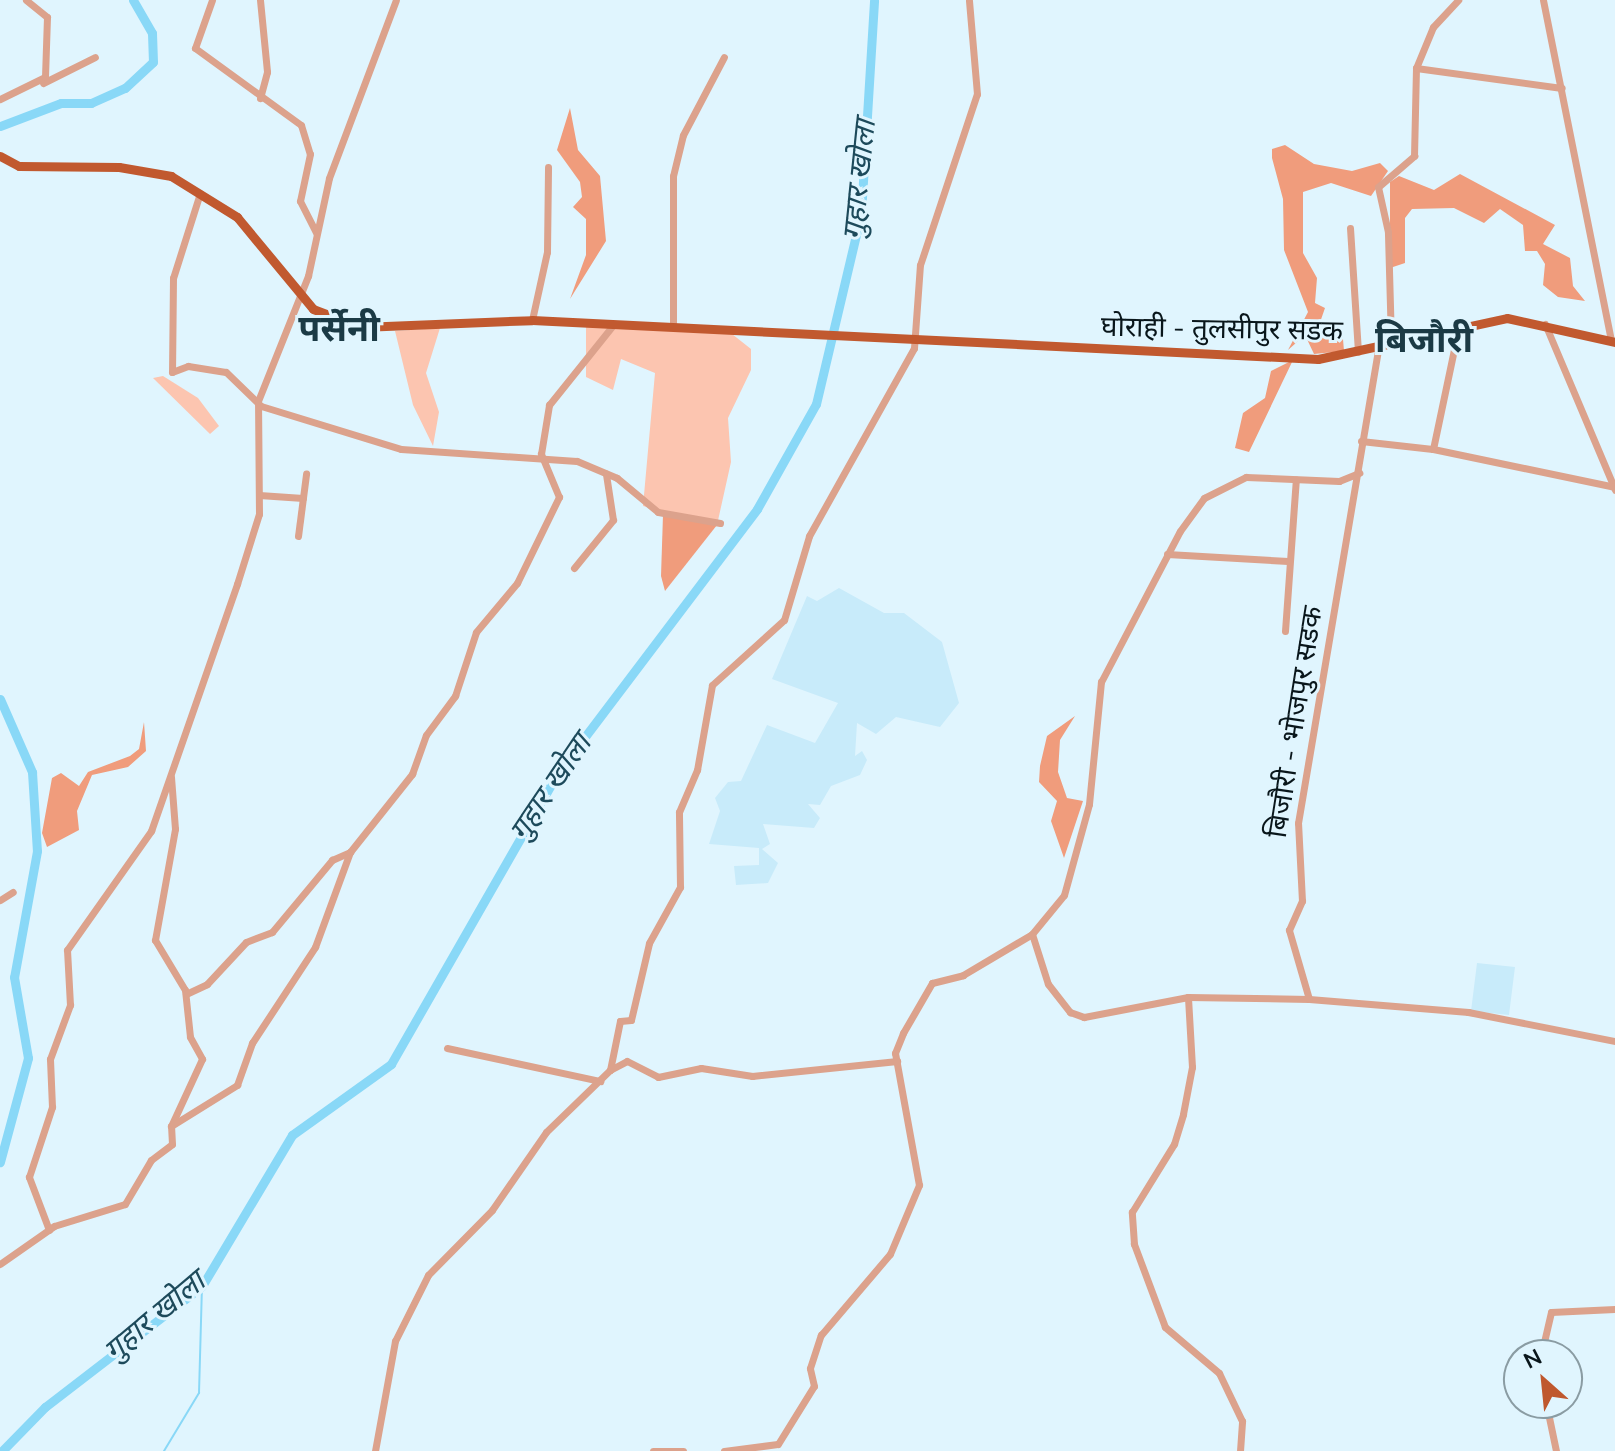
<!DOCTYPE html>
<meta charset="utf-8">
<style>
body{margin:0}
#map{position:relative;width:1615px;height:1451px;overflow:hidden;background:#e0f5fe;font-family:"Nunito Sans","Noto Sans Devanagari",sans-serif}
div>[style]{position:absolute}
[style*='--x']{left:calc(var(--x)*1px);top:calc(var(--y)*1px);width:calc(var(--w)*1px);rotate:calc(var(--a)*1deg)}
.built>*{inset:0;background:#c8ebfa}
.green>*{inset:0;background:#fcc5b0}
.forest>*{inset:0;background:#f09c7c}
.stream>*{height:2px;margin:-1px;padding:0 1px;transform-origin:1px;border-radius:1px;background:#89d8f7}
.river>*{height:9px;margin:-4.5px;padding:0 4.5px;transform-origin:4.5px;border-radius:4.5px;background:#89d8f7}
.minor>*{height:7px;margin:-3.5px;padding:0 3.5px;transform-origin:3.5px;border-radius:3.5px;background:#dca28c}
.major>*{height:9px;margin:-4.5px;padding:0 4.5px;transform-origin:4.5px;border-radius:4.5px;background:#c1592f}
span{translate:-50% -50%;white-space:nowrap;text-align:center;line-height:1.15;-webkit-text-stroke:6px #e0f5fe;paint-order:stroke}
.street-label{font-size:28px;color:#09161b}
.water-label{font-size:30px;color:#1d4a5b;font-style:italic}
.district-label{font-size:36px;color:#1b3a45;font-weight:700}
.north{position:absolute;left:1503px;top:1339px;width:80px;height:80px;box-sizing:border-box;background:#e0f5fe;border:2px solid #8a9ca3;border-radius:50%;rotate:333deg;font-size:22px;font-weight:700;line-height:32px;text-align:center;color:#09161b}
.north::after{content:'';display:block;margin:auto;width:28px;height:36px;background:#bf582e;clip-path:polygon(50% 0,100% 100%,50% 72%,0 100%)}
</style>
<div id="map">
<div class="built">
<i style="clip-path:polygon(839px 588px,884px 613px,904px 613px,942px 642px,959px 703px,940px 727px,896px 717px,876px 734px,857px 723px,855px 756px,862px 751px,867px 760px,860px 775px,831px 786px,820px 805px,808px 804px,820px 818px,814px 828px,763px 824px,770px 844px,762px 849px,778px 863px,768px 883px,736px 885px,734px 866px,759px 865px,759px 848px,709px 844px,720px 811px,715px 798px,728px 782px,741px 781px,767px 725px,815px 743px,838px 703px,772px 679px,807px 596px,817px 601px)"></i>
<i style="clip-path:polygon(1477px 963px,1515px 967px,1509px 1015px,1471px 1011px)"></i>
</div>
<div class="green">
<i style="clip-path:polygon(586px 326px,732px 334px,751px 349px,751px 370px,728px 418px,731px 462px,717px 525px,643px 506px,655px 373px,621px 359px,613px 390px,586px 377px)"></i>
<i style="clip-path:polygon(440px 328px,426px 373px,439px 412px,433px 446px,413px 405px,395px 331px)"></i>
<i style="clip-path:polygon(163px 376px,198px 398px,219px 426px,210px 434px,153px 378px)"></i>
</div>
<div class="forest">
<i style="clip-path:polygon(570px 108px,578px 150px,600px 176px,606px 241px,570px 299px,586px 255px,586px 219px,573px 207px,582px 197px,580px 182px,557px 150px)"></i>
<i style="clip-path:polygon(1285px 145px,1314px 164px,1352px 171px,1380px 163px,1388px 171px,1371px 196px,1331px 183px,1303px 192px,1303px 253px,1317px 278px,1315px 303px,1325px 308px,1317px 331px,1343px 339px,1344px 351px,1314px 354px,1305px 335px,1288px 350px,1308px 312px,1284px 250px,1283px 199px,1272px 158px,1272px 149px)"></i>
<i style="clip-path:polygon(1460px 174px,1555px 225px,1543px 244px,1570px 258px,1573px 286px,1585px 301px,1558px 297px,1543px 285px,1545px 264px,1537px 251px,1525px 251px,1523px 225px,1500px 209px,1484px 223px,1454px 208px,1412px 209px,1405px 218px,1405px 263px,1390px 268px,1390px 182px,1399px 176px,1434px 190px)"></i>
<i style="clip-path:polygon(1293px 360px,1249px 452px,1235px 448px,1243px 413px,1265px 398px,1271px 371px)"></i>
<i style="clip-path:polygon(663px 515px,717px 525px,665px 591px,661px 576px)"></i>
<i style="clip-path:polygon(1075px 716px,1060px 740px,1058px 772px,1067px 798px,1083px 801px,1064px 858px,1051px 821px,1057px 801px,1039px 782px,1040px 766px,1047px 736px)"></i>
<i style="clip-path:polygon(144px 722px,146px 751px,128px 767px,92px 775px,77px 811px,79px 830px,47px 847px,42px 833px,52px 778px,61px 773px,79px 786px,88px 772px,130px 756px,139px 749px)"></i>
</div>
<div class="stream">
<i style="--x:164;--y:1451;--w:68;--a:-58.9"></i>
<i style="--x:199;--y:1393;--w:107;--a:-88.4"></i>
</div>
<div class="river">
<i style="--x:0;--y:126;--w:65;--a:-20.7"></i>
<i style="--x:61;--y:103;--w:30;--a:0"></i>
<i style="--x:91;--y:103;--w:37;--a:-24"></i>
<i style="--x:125;--y:88;--w:38;--a:-43"></i>
<i style="--x:153;--y:62;--w:29;--a:-92"></i>
<i style="--x:152;--y:33;--w:38;--a:-120"></i>
<i style="--x:0;--y:699;--w:80;--a:66.3"></i>
<i style="--x:32;--y:772;--w:79;--a:86.4"></i>
<i style="--x:37;--y:851;--w:128;--a:100.3"></i>
<i style="--x:14;--y:977;--w:82;--a:80.2"></i>
<i style="--x:28;--y:1058;--w:108;--a:105.1"></i>
<i style="--x:2;--y:1451;--w:62;--a:-45.7"></i>
<i style="--x:45;--y:1407;--w:198;--a:-37.6"></i>
<i style="--x:202;--y:1286;--w:176;--a:-59.2"></i>
<i style="--x:292;--y:1135;--w:122;--a:-35.6"></i>
<i style="--x:391;--y:1064;--w:338;--a:-60.2"></i>
<i style="--x:559;--y:771;--w:328;--a:-52.9"></i>
<i style="--x:757;--y:509;--w:120;--a:-60.7"></i>
<i style="--x:816;--y:404;--w:195;--a:-76.7"></i>
<i style="--x:861;--y:214;--w:214;--a:-86.5"></i>
</div>
<div class="minor">
<i style="--x:212;--y:0;--w:51;--a:109.5"></i>
<i style="--x:195;--y:48;--w:131;--a:36"></i>
<i style="--x:301;--y:125;--w:30;--a:73"></i>
<i style="--x:310;--y:154;--w:48;--a:102"></i>
<i style="--x:300;--y:201;--w:36;--a:63"></i>
<i style="--x:260;--y:0;--w:72;--a:84.4"></i>
<i style="--x:267;--y:72;--w:27;--a:105"></i>
<i style="--x:1543;--y:0;--w:348;--a:78.7"></i>
<i style="--x:1416;--y:68;--w:147;--a:7.8"></i>
<i style="--x:43;--y:83;--w:58;--a:-26.6"></i>
<i style="--x:0;--y:99;--w:50;--a:-26.1"></i>
<i style="--x:45;--y:77;--w:60;--a:-88.1"></i>
<i style="--x:47;--y:17;--w:27;--a:-141"></i>
<i style="--x:200;--y:193;--w:89;--a:107.6"></i>
<i style="--x:173;--y:278;--w:94;--a:90.6"></i>
<i style="--x:172;--y:372;--w:17;--a:-21"></i>
<i style="--x:188;--y:366;--w:38;--a:9"></i>
<i style="--x:226;--y:372;--w:49;--a:44.2"></i>
<i style="--x:261;--y:406;--w:146;--a:17.1"></i>
<i style="--x:401;--y:449;--w:176;--a:3.9"></i>
<i style="--x:577;--y:461;--w:43;--a:23"></i>
<i style="--x:617;--y:478;--w:53;--a:39.7"></i>
<i style="--x:658;--y:512;--w:63;--a:10.1"></i>
<i style="--x:1350;--y:228;--w:124;--a:86.3"></i>
<i style="--x:532;--y:320;--w:70;--a:-77.6"></i>
<i style="--x:547;--y:252;--w:85;--a:-89.3"></i>
<i style="--x:1545;--y:324;--w:180;--a:67.1"></i>
<i style="--x:673;--y:327;--w:151;--a:-90"></i>
<i style="--x:673;--y:176;--w:42;--a:-76.3"></i>
<i style="--x:683;--y:135;--w:88;--a:-62.3"></i>
<i style="--x:1391;--y:342;--w:110;--a:-91.6"></i>
<i style="--x:1388;--y:232;--w:46;--a:-102.5"></i>
<i style="--x:1378;--y:187;--w:48;--a:-40.7"></i>
<i style="--x:1414;--y:156;--w:88;--a:-88.7"></i>
<i style="--x:1416;--y:68;--w:44;--a:-67.5"></i>
<i style="--x:1433;--y:27;--w:37;--a:-47"></i>
<i style="--x:1361;--y:441;--w:72;--a:6.3"></i>
<i style="--x:1433;--y:449;--w:186;--a:11.8"></i>
<i style="--x:1433;--y:449;--w:126;--a:-78.1"></i>
<i style="--x:259;--y:495;--w:44;--a:3.9"></i>
<i style="--x:298;--y:536;--w:63;--a:-82.6"></i>
<i style="--x:1167;--y:554;--w:121;--a:3.3"></i>
<i style="--x:574;--y:568;--w:62;--a:-50.9"></i>
<i style="--x:613;--y:520;--w:47;--a:-98.7"></i>
<i style="--x:1285;--y:631;--w:152;--a:-85.9"></i>
<i style="--x:171;--y:777;--w:52;--a:85.6"></i>
<i style="--x:175;--y:829;--w:113;--a:100.2"></i>
<i style="--x:155;--y:940;--w:58;--a:59"></i>
<i style="--x:185;--y:990;--w:47;--a:83.9"></i>
<i style="--x:190;--y:1037;--w:25;--a:61"></i>
<i style="--x:202;--y:1059;--w:74;--a:114.8"></i>
<i style="--x:0;--y:900;--w:15;--a:-32"></i>
<i style="--x:1032;--y:934;--w:52;--a:72.3"></i>
<i style="--x:1048;--y:984;--w:36;--a:52"></i>
<i style="--x:1070;--y:1012;--w:15;--a:20"></i>
<i style="--x:1084;--y:1017;--w:106;--a:-10.9"></i>
<i style="--x:186;--y:994;--w:23;--a:-25"></i>
<i style="--x:207;--y:984;--w:57;--a:-47.1"></i>
<i style="--x:246;--y:942;--w:28;--a:-21"></i>
<i style="--x:272;--y:932;--w:94;--a:-50.2"></i>
<i style="--x:332;--y:860;--w:20;--a:-24"></i>
<i style="--x:1309;--y:999;--w:160;--a:4.7"></i>
<i style="--x:1468;--y:1012;--w:150;--a:11.2"></i>
<i style="--x:447;--y:1048;--w:157;--a:12.2"></i>
<i style="--x:610;--y:1070;--w:19;--a:-28"></i>
<i style="--x:627;--y:1061;--w:35;--a:27"></i>
<i style="--x:658;--y:1077;--w:44;--a:-11.8"></i>
<i style="--x:701;--y:1068;--w:52;--a:8.9"></i>
<i style="--x:752;--y:1076;--w:146;--a:-5.9"></i>
<i style="--x:49;--y:1230;--w:57;--a:-110.7"></i>
<i style="--x:29;--y:1177;--w:74;--a:-71.8"></i>
<i style="--x:52;--y:1107;--w:48;--a:-92.4"></i>
<i style="--x:50;--y:1059;--w:58;--a:-69.7"></i>
<i style="--x:70;--y:1005;--w:55;--a:-93.1"></i>
<i style="--x:67;--y:950;--w:146;--a:-54.8"></i>
<i style="--x:151;--y:831;--w:262;--a:-70.8"></i>
<i style="--x:237;--y:584;--w:73;--a:-72.6"></i>
<i style="--x:259;--y:514;--w:113;--a:-90.5"></i>
<i style="--x:258;--y:401;--w:135;--a:-68.2"></i>
<i style="--x:308;--y:276;--w:100;--a:-77.9"></i>
<i style="--x:329;--y:178;--w:190;--a:-69.4"></i>
<i style="--x:0;--y:1264;--w:66;--a:-35.1"></i>
<i style="--x:54;--y:1226;--w:74;--a:-17.2"></i>
<i style="--x:125;--y:1204;--w:51;--a:-59.4"></i>
<i style="--x:151;--y:1160;--w:26;--a:-37"></i>
<i style="--x:172;--y:1144;--w:18;--a:-93"></i>
<i style="--x:171;--y:1126;--w:78;--a:-31.8"></i>
<i style="--x:237;--y:1085;--w:45;--a:-70.3"></i>
<i style="--x:252;--y:1043;--w:115;--a:-56.7"></i>
<i style="--x:315;--y:947;--w:101;--a:-69.8"></i>
<i style="--x:350;--y:852;--w:100;--a:-51.5"></i>
<i style="--x:412;--y:774;--w:41;--a:-70.3"></i>
<i style="--x:426;--y:735;--w:49;--a:-53.4"></i>
<i style="--x:455;--y:696;--w:67;--a:-71.8"></i>
<i style="--x:476;--y:632;--w:64;--a:-50.1"></i>
<i style="--x:517;--y:583;--w:96;--a:-64"></i>
<i style="--x:559;--y:497;--w:47;--a:-112.7"></i>
<i style="--x:541;--y:454;--w:50;--a:-80.7"></i>
<i style="--x:549;--y:405;--w:104;--a:-51.3"></i>
<i style="--x:1541;--y:1355;--w:44;--a:-76.9"></i>
<i style="--x:1551;--y:1312;--w:64;--a:-2.7"></i>
<i style="--x:1546;--y:1403;--w:49;--a:78.2"></i>
<i style="--x:375;--y:1451;--w:112;--a:-79.7"></i>
<i style="--x:395;--y:1341;--w:74;--a:-63.4"></i>
<i style="--x:428;--y:1275;--w:91;--a:-45.4"></i>
<i style="--x:492;--y:1210;--w:95;--a:-55.3"></i>
<i style="--x:546;--y:1132;--w:89;--a:-44.1"></i>
<i style="--x:610;--y:1070;--w:50;--a:-78.5"></i>
<i style="--x:620;--y:1021;--w:11;--a:-5"></i>
<i style="--x:631;--y:1020;--w:79;--a:-76.8"></i>
<i style="--x:649;--y:943;--w:64;--a:-61"></i>
<i style="--x:680;--y:887;--w:75;--a:-90.8"></i>
<i style="--x:679;--y:812;--w:46;--a:-66.8"></i>
<i style="--x:697;--y:770;--w:86;--a:-80"></i>
<i style="--x:712;--y:685;--w:97;--a:-42.1"></i>
<i style="--x:784;--y:620;--w:88;--a:-73.4"></i>
<i style="--x:809;--y:536;--w:215;--a:-60.8"></i>
<i style="--x:914;--y:348;--w:83;--a:-85.9"></i>
<i style="--x:920;--y:265;--w:180;--a:-71.6"></i>
<i style="--x:977;--y:94;--w:94;--a:-94.9"></i>
<i style="--x:653;--y:1451;--w:30;--a:0"></i>
<i style="--x:724;--y:1451;--w:54;--a:-7.4"></i>
<i style="--x:778;--y:1444;--w:68;--a:-58.2"></i>
<i style="--x:814;--y:1386;--w:18;--a:-103"></i>
<i style="--x:810;--y:1368;--w:35;--a:-72"></i>
<i style="--x:821;--y:1335;--w:106;--a:-49.6"></i>
<i style="--x:890;--y:1254;--w:75;--a:-67.2"></i>
<i style="--x:919;--y:1185;--w:134;--a:-100.3"></i>
<i style="--x:895;--y:1053;--w:22;--a:-68"></i>
<i style="--x:903;--y:1033;--w:58;--a:-59.9"></i>
<i style="--x:932;--y:983;--w:32;--a:-14"></i>
<i style="--x:963;--y:975;--w:80;--a:-30.7"></i>
<i style="--x:1032;--y:934;--w:50;--a:-50.6"></i>
<i style="--x:1064;--y:895;--w:94;--a:-74.6"></i>
<i style="--x:1089;--y:804;--w:123;--a:-84.4"></i>
<i style="--x:1101;--y:682;--w:170;--a:-62.4"></i>
<i style="--x:1180;--y:531;--w:41;--a:-54"></i>
<i style="--x:1204;--y:498;--w:47;--a:-26.6"></i>
<i style="--x:1246;--y:477;--w:93;--a:2.5"></i>
<i style="--x:1339;--y:481;--w:22;--a:-22"></i>
<i style="--x:1240;--y:1451;--w:30;--a:-86"></i>
<i style="--x:1242;--y:1421;--w:53;--a:-115.6"></i>
<i style="--x:1219;--y:1373;--w:71;--a:-139.6"></i>
<i style="--x:1165;--y:1327;--w:89;--a:-110.5"></i>
<i style="--x:1134;--y:1244;--w:32;--a:-94"></i>
<i style="--x:1132;--y:1212;--w:80;--a:-58.3"></i>
<i style="--x:1174;--y:1144;--w:31;--a:-73"></i>
<i style="--x:1183;--y:1114;--w:48;--a:-79.2"></i>
<i style="--x:1192;--y:1067;--w:70;--a:-93.3"></i>
<i style="--x:1188;--y:997;--w:121;--a:0.9"></i>
<i style="--x:1309;--y:999;--w:72;--a:-106.2"></i>
<i style="--x:1289;--y:930;--w:32;--a:-66"></i>
<i style="--x:1302;--y:901;--w:78;--a:-92.9"></i>
<i style="--x:1298;--y:823;--w:482;--a:-80.4"></i>
</div>
<div class="major">
<i style="--x:0;--y:156;--w:21;--a:28"></i>
<i style="--x:19;--y:166;--w:100;--a:0.6"></i>
<i style="--x:119;--y:167;--w:53;--a:9.8"></i>
<i style="--x:171;--y:176;--w:78;--a:31.8"></i>
<i style="--x:237;--y:217;--w:119;--a:50.4"></i>
<i style="--x:313;--y:309;--w:51;--a:20.6"></i>
<i style="--x:361;--y:327;--w:171;--a:-2.3"></i>
<i style="--x:532;--y:320;--w:787;--a:2.84"></i>
<i style="--x:1318;--y:359;--w:193;--a:-12.2"></i>
<i style="--x:1507;--y:318;--w:111;--a:12.5"></i>
</div>
<div class="street-label">
<span style="left:1222px;top:329px;rotate:1deg">घोराही - तुलसीपुर सडक</span>
<span style="left:1295px;top:722px;rotate:-81deg">बिजौरी - भोजपुर सडक</span>
</div>
<div class="water-label">
<span style="left:860px;top:180px;rotate:-84deg">गुहार खोला</span>
<span style="left:551px;top:788px;rotate:-56deg">गुहार खोला</span>
<span style="left:155px;top:1317px;rotate:-40deg">गुहार खोला</span>
</div>
<div class="district-label">
<span style="left:339px;top:330px">पर्सेनी</span>
<span style="left:1424px;top:341px">बिजौरी</span>
</div>
<div class="north">N</div>
</div>
